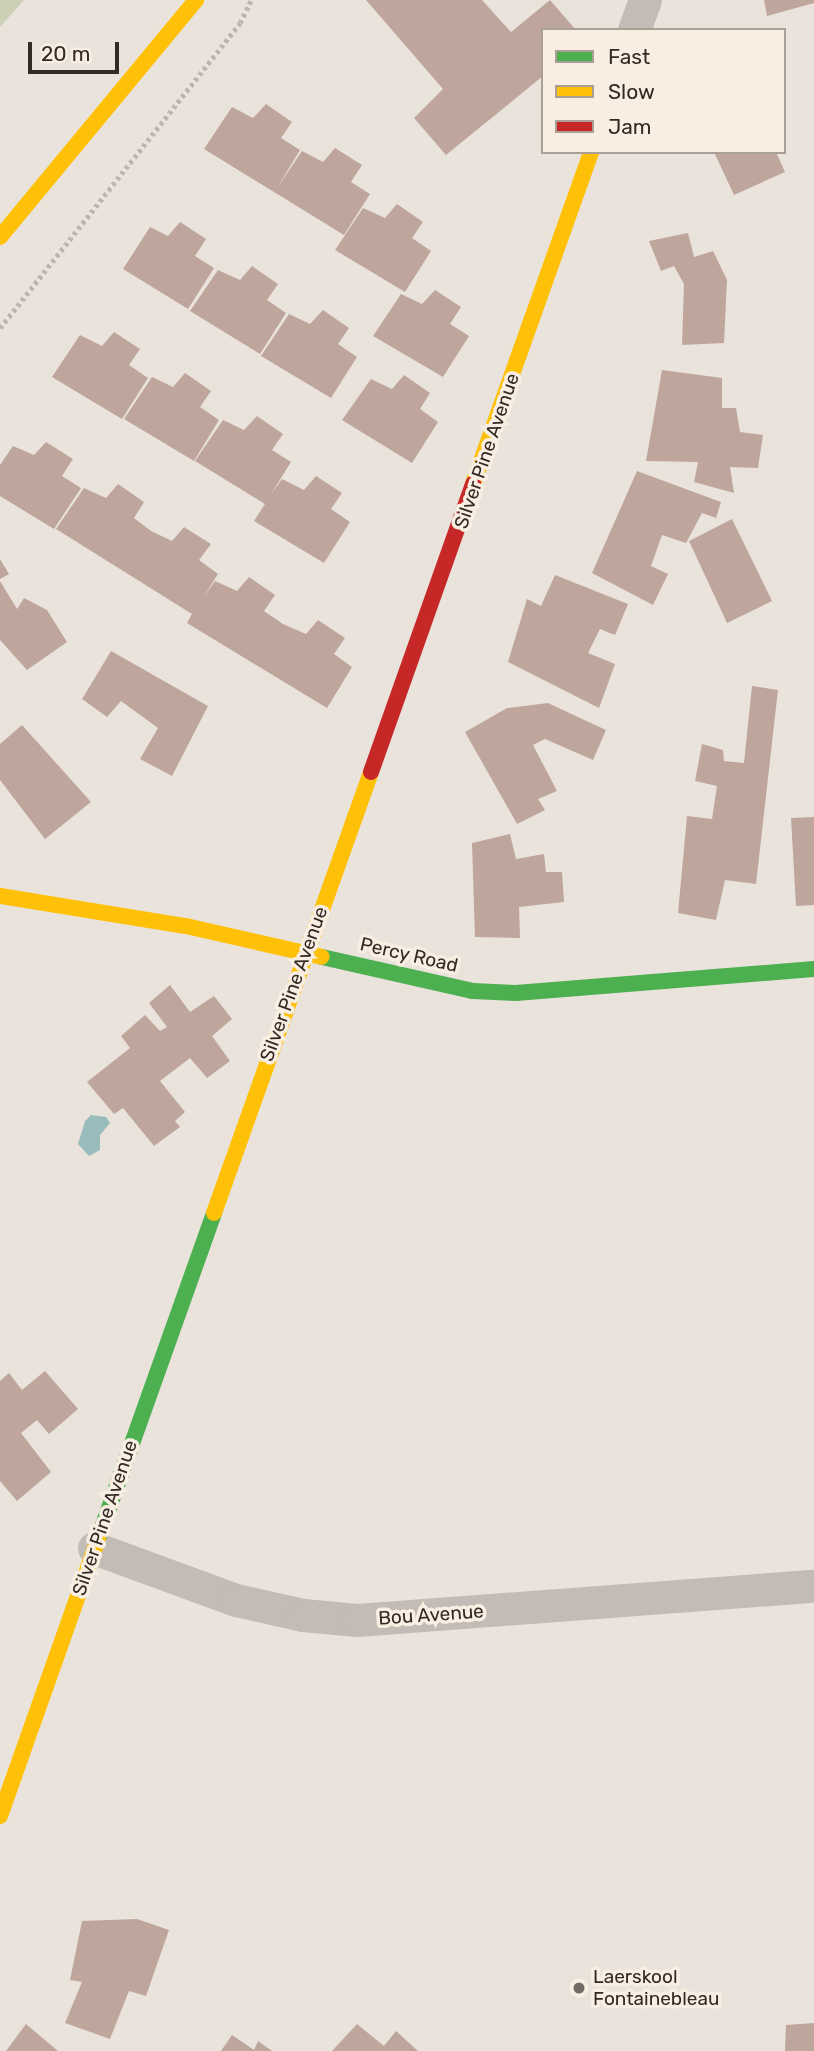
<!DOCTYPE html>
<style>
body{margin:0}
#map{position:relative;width:814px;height:2051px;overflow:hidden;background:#eae3dc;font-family:Rubik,sans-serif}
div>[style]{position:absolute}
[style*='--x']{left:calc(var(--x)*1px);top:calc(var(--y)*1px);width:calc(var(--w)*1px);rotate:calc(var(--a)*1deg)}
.green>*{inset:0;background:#cbcfb6}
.water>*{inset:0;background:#98bcbb}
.building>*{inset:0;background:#bea69d}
.path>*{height:4.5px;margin-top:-2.25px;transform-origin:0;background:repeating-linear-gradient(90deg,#bcb4ae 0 3.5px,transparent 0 7px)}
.street>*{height:33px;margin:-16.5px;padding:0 16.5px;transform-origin:16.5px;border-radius:16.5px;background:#c3bbb5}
.fast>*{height:16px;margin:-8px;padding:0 8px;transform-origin:8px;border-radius:8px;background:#4caf50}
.slow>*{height:16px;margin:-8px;padding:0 8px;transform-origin:8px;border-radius:8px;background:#ffc107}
.jam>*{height:16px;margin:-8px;padding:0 8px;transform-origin:8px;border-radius:8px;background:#c62828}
.dots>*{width:19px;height:19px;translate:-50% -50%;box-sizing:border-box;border:4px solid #f8eee2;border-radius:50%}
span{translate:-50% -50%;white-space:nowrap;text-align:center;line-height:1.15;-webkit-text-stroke:7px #f8eee2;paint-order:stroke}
.street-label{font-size:19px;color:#332925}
.poi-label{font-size:19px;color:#332925}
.left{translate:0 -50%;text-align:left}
.legend{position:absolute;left:541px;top:28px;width:245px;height:126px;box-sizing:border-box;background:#f8eee2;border:2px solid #a99f96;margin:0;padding:9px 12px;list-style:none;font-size:21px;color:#332925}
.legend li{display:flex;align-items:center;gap:14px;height:35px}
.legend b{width:35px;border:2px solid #a99f96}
.scale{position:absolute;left:28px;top:42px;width:91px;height:32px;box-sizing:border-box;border:4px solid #332925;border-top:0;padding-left:9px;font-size:21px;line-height:24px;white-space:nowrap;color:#332925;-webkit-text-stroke:5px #f8eee2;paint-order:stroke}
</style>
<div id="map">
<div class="green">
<i style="clip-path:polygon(0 0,24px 0,0 27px)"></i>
</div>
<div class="water">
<i style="clip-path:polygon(91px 1115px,106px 1117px,110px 1123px,100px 1135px,100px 1150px,89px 1156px,78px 1144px,85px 1121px)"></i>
</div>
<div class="building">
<i style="clip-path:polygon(366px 0,482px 0,511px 32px,550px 0,576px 30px,543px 30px,543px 76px,446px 155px,414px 118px,443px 89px)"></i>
<i style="clip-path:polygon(764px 0,814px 0,814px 3px,767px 16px)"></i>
<i style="clip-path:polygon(266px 104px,292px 122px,281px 138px,300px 150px,277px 188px,302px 151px,323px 162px,335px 148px,362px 165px,351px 182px,370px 194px,344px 235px,204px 149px,232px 107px,253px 118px)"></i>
<i style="clip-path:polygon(714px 152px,776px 152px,785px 172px,734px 195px)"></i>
<i style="clip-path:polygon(397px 204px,423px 222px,412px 238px,431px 251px,405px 292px,335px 250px,363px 208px,385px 218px)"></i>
<i style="clip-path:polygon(180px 222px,206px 239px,195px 256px,214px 268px,188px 309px,123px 269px,150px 227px,168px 236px)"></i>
<i style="clip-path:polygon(688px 233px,694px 257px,713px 251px,727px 280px,724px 343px,682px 345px,684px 284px,674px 266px,661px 271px,649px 241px)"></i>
<i style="clip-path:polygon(252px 266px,278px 284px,267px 300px,286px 313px,260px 354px,190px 311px,218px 270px,240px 280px)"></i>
<i style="clip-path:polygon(435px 290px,461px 307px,450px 324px,469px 336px,443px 377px,373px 336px,401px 294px,422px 304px)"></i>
<i style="clip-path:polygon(323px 310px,349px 328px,338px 344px,357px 357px,331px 398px,261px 356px,289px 314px,310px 324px)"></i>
<i style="clip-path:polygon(114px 332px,140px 349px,129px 365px,148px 378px,122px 419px,52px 377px,80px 335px,102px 346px)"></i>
<i style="clip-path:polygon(662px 370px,722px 378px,722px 408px,736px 408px,740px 432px,763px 435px,758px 468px,730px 467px,734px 493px,694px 482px,698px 462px,646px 461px)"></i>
<i style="clip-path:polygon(185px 373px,211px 391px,200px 407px,219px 420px,194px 461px,124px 419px,152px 377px,173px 387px)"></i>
<i style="clip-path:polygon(404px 375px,430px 393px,420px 409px,438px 422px,412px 463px,342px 420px,371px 379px,392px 389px)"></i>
<i style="clip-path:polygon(257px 416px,283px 434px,272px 450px,291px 462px,271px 494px,282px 479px,304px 490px,316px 476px,342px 493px,331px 509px,350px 522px,324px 563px,254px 521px,265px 504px,195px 461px,223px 420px,244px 430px)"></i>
<i style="clip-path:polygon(46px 442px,73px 459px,62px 476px,81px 488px,54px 529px,0 496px,0 465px,13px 446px,34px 455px)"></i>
<i style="clip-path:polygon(637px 471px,721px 502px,716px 518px,702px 513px,686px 543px,662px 535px,651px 566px,668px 574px,653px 605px,592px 573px)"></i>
<i style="clip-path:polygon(118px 484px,144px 502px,134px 518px,151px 531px,172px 541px,184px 527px,211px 544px,199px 560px,218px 574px,203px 598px,215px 581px,237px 591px,249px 577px,275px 595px,264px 611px,283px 624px,306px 634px,318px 620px,345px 638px,334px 654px,352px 667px,327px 708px,187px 623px,192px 614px,56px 529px,84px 488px,106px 498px)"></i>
<i style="clip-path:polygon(732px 519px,772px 601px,727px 623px,689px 541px)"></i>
<i style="clip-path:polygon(0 559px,9px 574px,0 579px)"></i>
<i style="clip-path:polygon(555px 575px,628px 604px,615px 635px,600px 629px,588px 653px,615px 664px,599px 708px,508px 662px,527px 599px,541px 606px)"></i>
<i style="clip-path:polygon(0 581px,17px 609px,24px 598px,47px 610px,67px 642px,27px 670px,0 640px)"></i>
<i style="clip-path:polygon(111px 651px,208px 706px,172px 776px,140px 759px,158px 728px,121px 701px,107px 717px,82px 699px)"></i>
<i style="clip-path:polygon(752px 686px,778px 690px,756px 884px,725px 880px,716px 920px,678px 913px,687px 816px,712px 819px,717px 786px,695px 781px,702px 744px,723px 750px,724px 761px,744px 763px)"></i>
<i style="clip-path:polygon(548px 703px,606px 730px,593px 760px,545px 739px,533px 745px,557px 791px,538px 799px,545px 810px,517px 824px,465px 732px,507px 708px)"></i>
<i style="clip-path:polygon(22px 725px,91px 802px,45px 839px,0 780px,0 744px)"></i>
<i style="clip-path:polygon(814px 817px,814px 905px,796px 906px,791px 818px)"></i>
<i style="clip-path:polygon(510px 834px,516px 859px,544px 854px,546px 872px,562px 872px,564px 902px,519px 907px,520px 938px,475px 937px,472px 843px)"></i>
<i style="clip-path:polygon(170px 985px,190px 1012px,214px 996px,232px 1019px,212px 1036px,230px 1061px,207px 1078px,190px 1058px,160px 1081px,185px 1112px,175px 1121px,180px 1127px,154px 1146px,123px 1108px,114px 1114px,87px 1082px,130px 1048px,121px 1036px,145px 1015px,160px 1031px,167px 1027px,149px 1003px)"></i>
<i style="clip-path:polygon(45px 1371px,78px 1409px,49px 1434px,37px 1420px,21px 1433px,51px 1472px,17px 1501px,0 1481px,0 1381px,9px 1373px,22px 1390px)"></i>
<i style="clip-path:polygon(137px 1919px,169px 1930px,146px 1996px,129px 1991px,110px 2039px,65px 2023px,82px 1982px,70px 1980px,82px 1921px)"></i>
<i style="clip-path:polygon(814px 2023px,814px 2051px,785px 2051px,786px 2025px)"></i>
<i style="clip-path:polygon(26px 2024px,58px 2051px,6px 2051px)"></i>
<i style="clip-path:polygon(357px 2024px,384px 2046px,396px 2031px,418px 2051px,332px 2051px)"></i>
<i style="clip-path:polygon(232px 2035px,254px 2050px,258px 2041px,272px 2051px,221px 2051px)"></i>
</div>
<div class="path">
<i style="--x:0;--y:328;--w:388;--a:-51.8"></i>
<i style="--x:240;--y:23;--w:25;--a:-64"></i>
</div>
<div class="street">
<i style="--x:634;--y:30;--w:32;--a:-70"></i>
<i style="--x:94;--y:1548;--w:151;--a:20.1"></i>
<i style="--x:236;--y:1600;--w:69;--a:12.6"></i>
<i style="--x:303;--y:1615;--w:54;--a:5.3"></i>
<i style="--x:357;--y:1620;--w:458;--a:-4.3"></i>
</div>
<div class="fast">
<i style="--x:322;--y:957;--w:155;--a:12.7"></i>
<i style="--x:473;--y:991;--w:43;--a:2.7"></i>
<i style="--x:516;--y:993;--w:299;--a:-4.6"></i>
<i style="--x:98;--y:1539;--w:346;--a:-70.4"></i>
</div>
<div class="slow">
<i style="--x:0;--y:237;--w:308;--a:-50.4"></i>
<i style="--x:473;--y:484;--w:352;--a:-70.4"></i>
<i style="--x:0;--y:896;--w:188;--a:9.2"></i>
<i style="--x:186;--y:926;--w:139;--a:12.8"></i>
<i style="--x:214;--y:1213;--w:468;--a:-70.4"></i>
<i style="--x:0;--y:1816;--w:294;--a:-70.5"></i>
</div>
<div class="jam">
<i style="--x:371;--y:772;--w:306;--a:-70.5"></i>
</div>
<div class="dots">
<i style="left:579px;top:1988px;background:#736a65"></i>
</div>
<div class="street-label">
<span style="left:487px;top:451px;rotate:-71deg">Silver Pine Avenue</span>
<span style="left:409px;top:955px;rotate:13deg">Percy Road</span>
<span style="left:294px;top:984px;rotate:-70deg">Silver Pine Avenue</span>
<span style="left:105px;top:1518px;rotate:-71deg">Silver Pine Avenue</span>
<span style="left:431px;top:1615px;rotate:-4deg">Bou Avenue</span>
</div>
<div class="poi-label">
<span class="left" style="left:593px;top:1988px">Laerskool<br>Fontainebleau</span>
</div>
<ul class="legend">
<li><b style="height:9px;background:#4caf50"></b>Fast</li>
<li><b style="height:9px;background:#ffc107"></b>Slow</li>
<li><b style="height:9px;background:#c62828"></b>Jam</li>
</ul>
<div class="scale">20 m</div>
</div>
